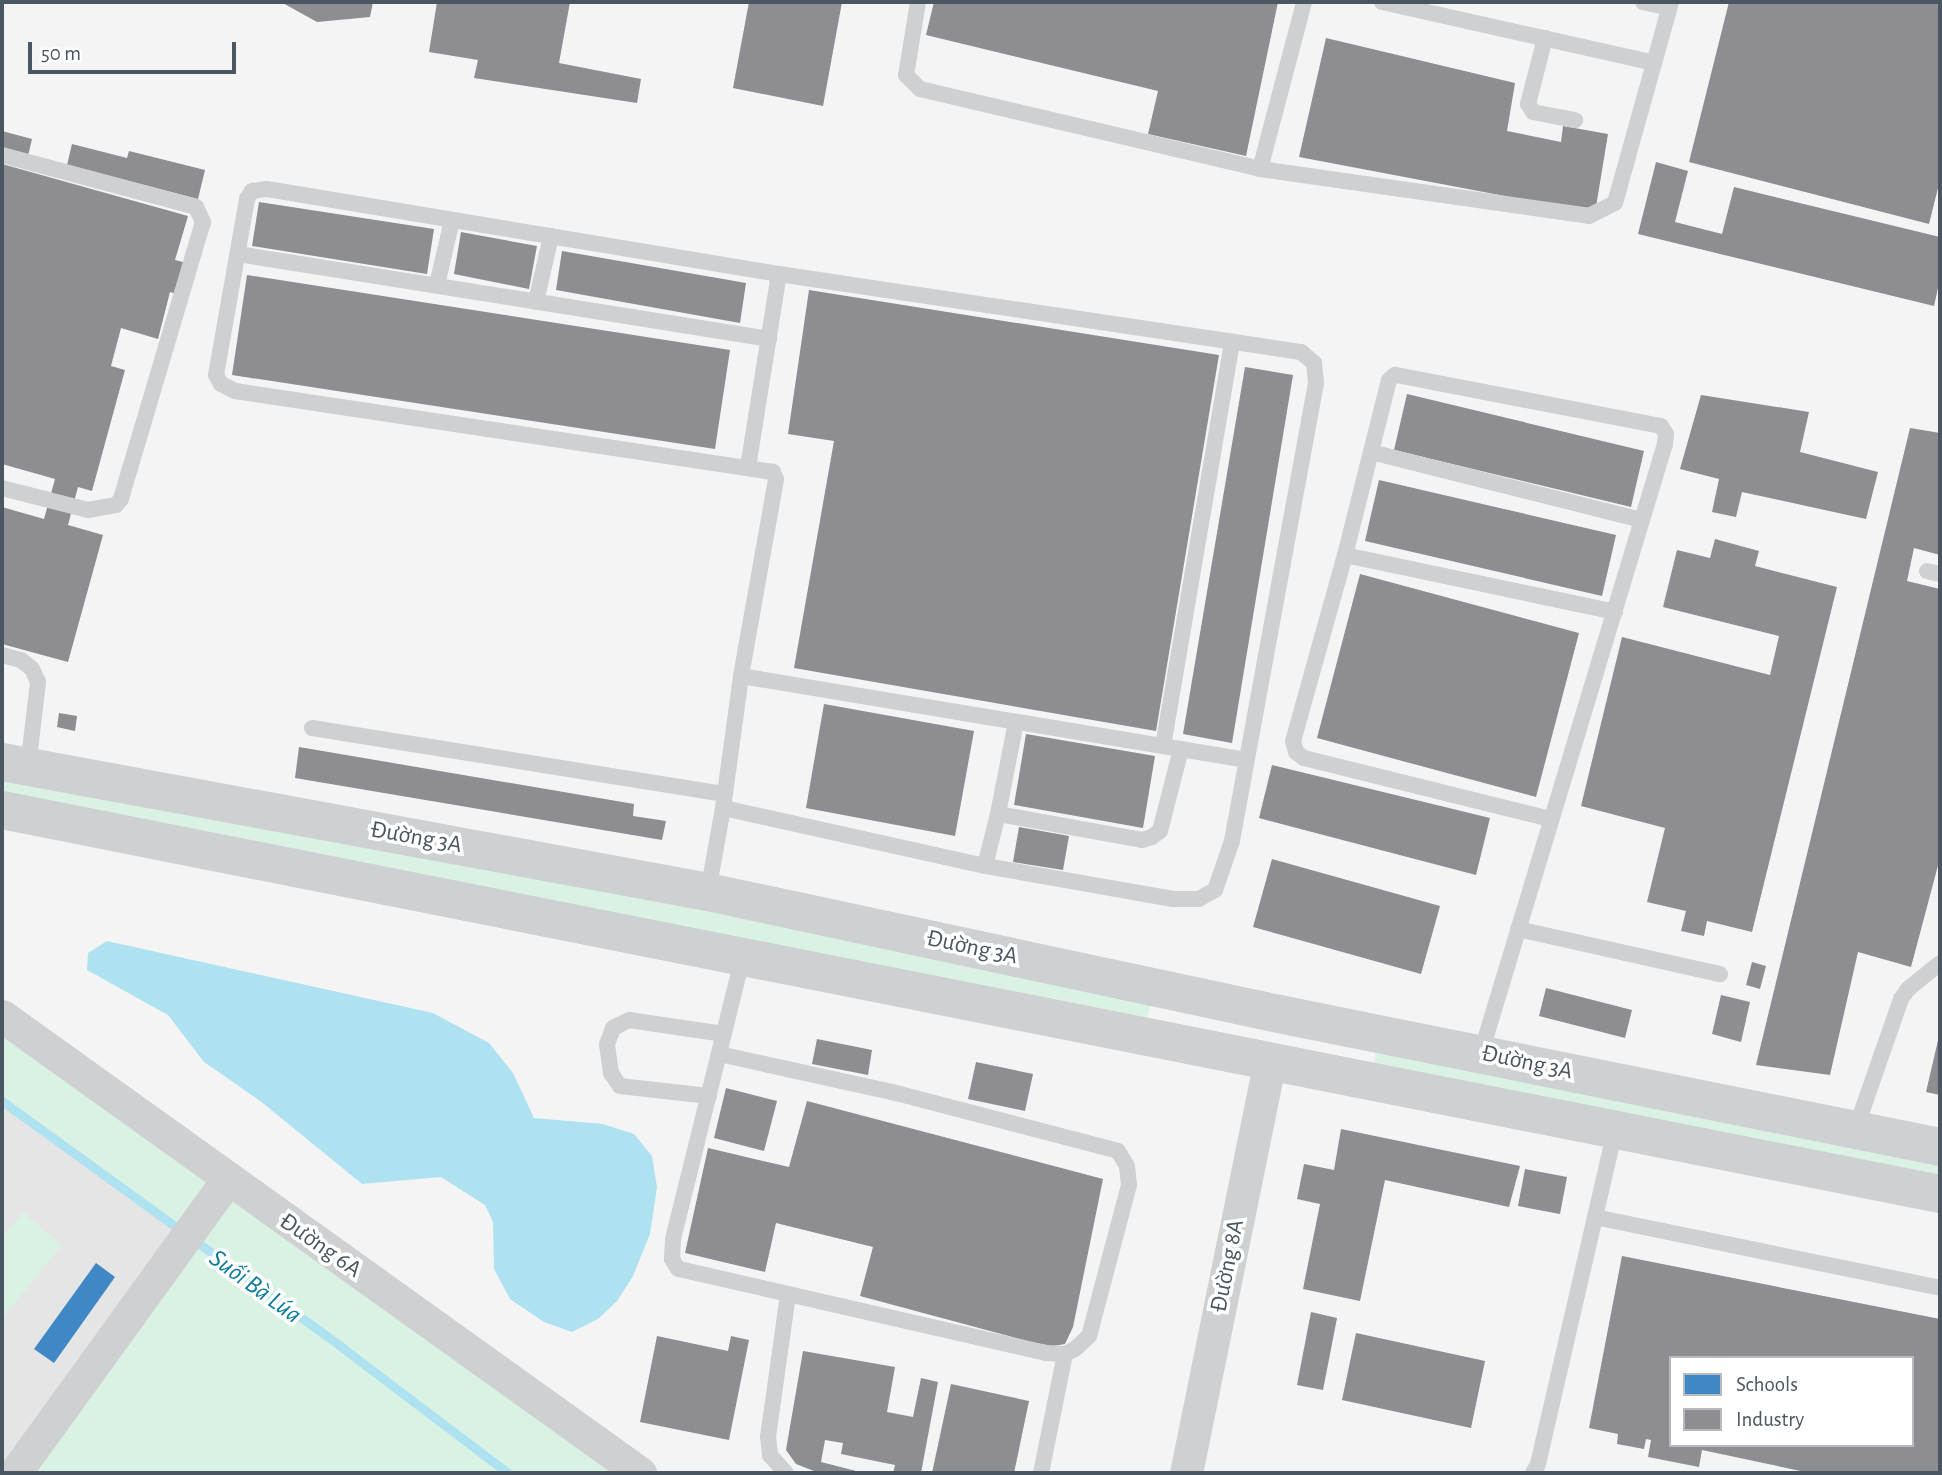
<!DOCTYPE html>
<meta charset="utf-8">
<style>
body{margin:0}
#map{position:relative;width:1942px;height:1475px;overflow:hidden;background:#f4f4f4;font-family:"Alegreya Sans",sans-serif}
div>[style]{position:absolute}
[style*='--x']{left:calc(var(--x)*1px);top:calc(var(--y)*1px);width:calc(var(--w)*1px);rotate:calc(var(--a)*1deg)}
.education>*{inset:0;background:#e6e5e6}
.green>*{inset:0;background:#d9f2e3}
.water>*{inset:0;background:#aee2f0}
.schools>*{inset:0;background:#3f88c5}
.industry>*{inset:0;background:#8d8d92}
.stream>*{height:9px;margin:-4.5px;padding:0 4.5px;transform-origin:4.5px;border-radius:4.5px;background:#aee2f0}
.service>*{height:16px;margin:-8px;padding:0 8px;transform-origin:8px;border-radius:8px;background:#ced0d2}
.minor>*{height:33px;margin:-16.5px;padding:0 16.5px;transform-origin:16.5px;border-radius:16.5px;background:#ced0d2}
.tertiary>*{height:38px;margin:-19px;padding:0 19px;transform-origin:19px;border-radius:19px;background:#ced0d2}
span{translate:-50% -50%;white-space:nowrap;text-align:center;line-height:1.15;-webkit-text-stroke:7px #fff;paint-order:stroke}
.street-label{font-size:24px;color:#4a5661}
.water-label{font-size:26px;color:#0c7c9b;font-style:italic}
.frame{position:absolute;inset:0;border:4px solid #4a5661;pointer-events:none}
.legend{position:absolute;left:1669px;top:1356px;width:245px;height:91px;box-sizing:border-box;background:#fff;border:2px solid #b7bbc0;margin:0;padding:9px 12px;list-style:none;font-size:21px;color:#4a5661}
.legend li{display:flex;align-items:center;gap:14px;height:35px}
.legend b{width:35px;border:2px solid #b7bbc0}
.scale{position:absolute;left:28px;top:42px;width:208px;height:32px;box-sizing:border-box;border:4px solid #4a5661;border-top:0;padding-left:9px;font-size:21px;line-height:24px;white-space:nowrap;color:#4a5661;-webkit-text-stroke:5px #fff;paint-order:stroke}
</style>
<div id="map">
<div class="education">
<i style="clip-path:polygon(2px 1101px,178px 1230px,2px 1473px)"></i>
</div>
<div class="green">
<i style="clip-path:polygon(2px 778px,704px 907px,1151px 1003px,1147px 1019px,2px 794px)"></i>
<i style="clip-path:polygon(2px 1028px,623px 1473px,28px 1473px,193px 1242px,2px 1101px)"></i>
<i style="clip-path:polygon(1376px 1049px,1940px 1163px,1940px 1179px,1374px 1065px)"></i>
<i style="clip-path:polygon(23px 1212px,62px 1245px,2px 1319px,2px 1238px)"></i>
</div>
<div class="water">
<i style="clip-path:polygon(107px 941px,433px 1013px,489px 1043px,513px 1073px,534px 1118px,603px 1124px,634px 1134px,652px 1156px,657px 1187px,650px 1234px,633px 1276px,617px 1301px,598px 1319px,572px 1332px,544px 1322px,510px 1299px,494px 1269px,493px 1222px,485px 1205px,441px 1177px,362px 1184px,259px 1100px,204px 1062px,168px 1015px,87px 970px,88px 953px)"></i>
</div>
<div class="schools">
<i style="clip-path:polygon(96px 1263px,115px 1277px,54px 1363px,34px 1349px)"></i>
</div>
<div class="industry">
<i style="clip-path:polygon(281px 2px,373px 2px,370px 17px,317px 22px)"></i>
<i style="clip-path:polygon(437px 2px,570px 2px,559px 63px,641px 79px,637px 103px,474px 78px,478px 60px,429px 52px)"></i>
<i style="clip-path:polygon(749px 2px,842px 2px,823px 106px,733px 88px)"></i>
<i style="clip-path:polygon(934px 2px,1278px 2px,1246px 156px,1148px 134px,1158px 91px,926px 35px)"></i>
<i style="clip-path:polygon(1729px 2px,1940px 2px,1940px 180px,1929px 224px,1689px 162px)"></i>
<i style="clip-path:polygon(1326px 38px,1515px 83px,1507px 131px,1561px 142px,1563px 126px,1608px 134px,1595px 213px,1299px 157px)"></i>
<i style="clip-path:polygon(2px 131px,32px 139px,28px 156px,2px 149px)"></i>
<i style="clip-path:polygon(72px 144px,127px 158px,129px 151px,205px 170px,198px 199px,67px 165px)"></i>
<i style="clip-path:polygon(1656px 162px,1688px 171px,1675px 222px,1722px 234px,1734px 187px,1940px 237px,1940px 279px,1934px 306px,1638px 234px)"></i>
<i style="clip-path:polygon(2px 164px,188px 216px,175px 260px,187px 263px,179px 295px,170px 292px,158px 339px,121px 328px,111px 366px,125px 370px,92px 491px,78px 487px,68px 525px,103px 535px,68px 662px,2px 644px,2px 507px,44px 519px,55px 479px,2px 464px)"></i>
<i style="clip-path:polygon(259px 202px,434px 229px,427px 274px,252px 246px)"></i>
<i style="clip-path:polygon(461px 232px,537px 246px,529px 289px,454px 274px)"></i>
<i style="clip-path:polygon(562px 251px,746px 283px,740px 323px,556px 290px)"></i>
<i style="clip-path:polygon(247px 275px,730px 350px,715px 449px,232px 375px)"></i>
<i style="clip-path:polygon(809px 290px,1219px 355px,1156px 731px,794px 668px,834px 441px,788px 434px)"></i>
<i style="clip-path:polygon(1245px 367px,1293px 375px,1232px 743px,1183px 734px)"></i>
<i style="clip-path:polygon(1407px 394px,1644px 451px,1631px 507px,1394px 450px)"></i>
<i style="clip-path:polygon(1701px 395px,1809px 412px,1800px 452px,1878px 472px,1866px 519px,1742px 492px,1736px 517px,1712px 512px,1719px 479px,1680px 469px)"></i>
<i style="clip-path:polygon(1910px 428px,1940px 433px,1940px 555px,1914px 548px,1907px 581px,1940px 589px,1940px 858px,1911px 967px,1858px 952px,1830px 1075px,1756px 1065px)"></i>
<i style="clip-path:polygon(1379px 480px,1616px 535px,1602px 596px,1365px 541px)"></i>
<i style="clip-path:polygon(1715px 539px,1759px 551px,1755px 566px,1837px 587px,1752px 932px,1707px 921px,1704px 936px,1681px 931px,1686px 911px,1647px 902px,1665px 828px,1581px 806px,1622px 637px,1770px 675px,1779px 636px,1663px 607px,1677px 550px,1710px 558px)"></i>
<i style="clip-path:polygon(1360px 574px,1579px 633px,1536px 797px,1317px 738px)"></i>
<i style="clip-path:polygon(824px 704px,974px 731px,955px 836px,806px 808px)"></i>
<i style="clip-path:polygon(59px 713px,77px 716px,75px 731px,57px 727px)"></i>
<i style="clip-path:polygon(1026px 734px,1155px 756px,1143px 828px,1014px 805px)"></i>
<i style="clip-path:polygon(299px 747px,634px 804px,633px 816px,666px 821px,662px 840px,295px 778px)"></i>
<i style="clip-path:polygon(1272px 765px,1490px 818px,1476px 875px,1259px 818px)"></i>
<i style="clip-path:polygon(1019px 827px,1069px 836px,1063px 870px,1013px 862px)"></i>
<i style="clip-path:polygon(1272px 859px,1440px 906px,1421px 974px,1253px 927px)"></i>
<i style="clip-path:polygon(1752px 962px,1766px 966px,1760px 989px,1746px 985px)"></i>
<i style="clip-path:polygon(1546px 988px,1632px 1010px,1625px 1038px,1539px 1016px)"></i>
<i style="clip-path:polygon(1721px 995px,1750px 1002px,1741px 1042px,1712px 1034px)"></i>
<i style="clip-path:polygon(1939px 1036px,1940px 1036px,1940px 1095px,1926px 1092px)"></i>
<i style="clip-path:polygon(817px 1039px,872px 1050px,868px 1075px,812px 1064px)"></i>
<i style="clip-path:polygon(976px 1062px,1033px 1074px,1025px 1111px,968px 1099px)"></i>
<i style="clip-path:polygon(726px 1088px,777px 1101px,764px 1151px,714px 1138px)"></i>
<i style="clip-path:polygon(807px 1101px,1103px 1179px,1073px 1327px,1065px 1344px,1053px 1346px,1035px 1343px,860px 1296px,873px 1247px,776px 1223px,765px 1272px,685px 1253px,708px 1148px,789px 1167px)"></i>
<i style="clip-path:polygon(1341px 1129px,1520px 1166px,1509px 1207px,1385px 1180px,1360px 1301px,1303px 1289px,1320px 1204px,1297px 1199px,1304px 1164px,1334px 1170px)"></i>
<i style="clip-path:polygon(1525px 1169px,1567px 1177px,1560px 1214px,1518px 1206px)"></i>
<i style="clip-path:polygon(evenodd,1622px 1256px,1940px 1319px,1940px 1473px,1810px 1473px,1702px 1450px,1699px 1467px,1648px 1457px,1651px 1440px,1646px 1439px,1644px 1449px,1617px 1444px,1618px 1434px,1589px 1428px,1622px 1256px,1671px 1358px,1912px 1358px,1912px 1445px,1671px 1445px,1671px 1358px)"></i>
<i style="clip-path:polygon(1311px 1312px,1337px 1318px,1323px 1390px,1297px 1385px)"></i>
<i style="clip-path:polygon(1356px 1333px,1485px 1361px,1471px 1428px,1342px 1400px)"></i>
<i style="clip-path:polygon(657px 1336px,728px 1351px,731px 1336px,749px 1340px,729px 1440px,640px 1422px)"></i>
<i style="clip-path:polygon(803px 1351px,895px 1367px,887px 1412px,913px 1417px,921px 1378px,938px 1382px,921px 1473px,893px 1473px,895px 1465px,841px 1454px,843px 1443px,825px 1440px,821px 1462px,864px 1473px,819px 1473px,796px 1464px,786px 1450px)"></i>
<i style="clip-path:polygon(951px 1384px,1029px 1401px,1014px 1473px,932px 1473px)"></i>
</div>
<div class="stream">
<i style="--x:2;--y:1101;--w:422;--a:35.9"></i>
<i style="--x:344;--y:1349;--w:206;--a:37.1"></i>
</div>
<div class="service">
<i style="--x:918;--y:2;--w:74;--a:99.3"></i>
<i style="--x:906;--y:75;--w:20;--a:45"></i>
<i style="--x:920;--y:89;--w:349;--a:13.2"></i>
<i style="--x:1260;--y:169;--w:332;--a:8.1"></i>
<i style="--x:1589;--y:216;--w:29;--a:-27"></i>
<i style="--x:1615;--y:203;--w:209;--a:-74.4"></i>
<i style="--x:1382;--y:2;--w:279;--a:12.6"></i>
<i style="--x:1643;--y:2;--w:27;--a:13"></i>
<i style="--x:1545;--y:38;--w:68;--a:104.4"></i>
<i style="--x:1528;--y:104;--w:9;--a:58"></i>
<i style="--x:1533;--y:112;--w:43;--a:10.8"></i>
<i style="--x:2;--y:155;--w:201;--a:15"></i>
<i style="--x:196;--y:207;--w:17;--a:65"></i>
<i style="--x:203;--y:222;--w:289;--a:106.5"></i>
<i style="--x:121;--y:499;--w:8;--a:130"></i>
<i style="--x:116;--y:505;--w:28;--a:170"></i>
<i style="--x:88;--y:510;--w:89;--a:-165.7"></i>
<i style="--x:1260;--y:169;--w:173;--a:-75.2"></i>
<i style="--x:238;--y:254;--w:538;--a:9.09"></i>
<i style="--x:437;--y:285;--w:67;--a:-77"></i>
<i style="--x:536;--y:302;--w:68;--a:-77.2"></i>
<i style="--x:1371;--y:452;--w:279;--a:14.1"></i>
<i style="--x:748;--y:467;--w:195;--a:-80.9"></i>
<i style="--x:1345;--y:555;--w:276;--a:11.9"></i>
<i style="--x:1927;--y:571;--w:13;--a:13"></i>
<i style="--x:2;--y:655;--w:20;--a:15"></i>
<i style="--x:21;--y:660;--w:14;--a:39"></i>
<i style="--x:32;--y:669;--w:14;--a:65"></i>
<i style="--x:38;--y:682;--w:86;--a:96.7"></i>
<i style="--x:741;--y:676;--w:512;--a:9.44"></i>
<i style="--x:1016;--y:722;--w:94;--a:101.1"></i>
<i style="--x:998;--y:814;--w:146;--a:10.2"></i>
<i style="--x:1142;--y:840;--w:10;--a:-17"></i>
<i style="--x:1152;--y:837;--w:10;--a:-37"></i>
<i style="--x:1160;--y:831;--w:85;--a:-75.6"></i>
<i style="--x:312;--y:728;--w:418;--a:9.1"></i>
<i style="--x:1163;--y:746;--w:410;--a:-80.3"></i>
<i style="--x:985;--y:866;--w:54;--a:-76"></i>
<i style="--x:708;--y:892;--w:85;--a:-79.9"></i>
<i style="--x:723;--y:808;--w:133;--a:-82.2"></i>
<i style="--x:741;--y:676;--w:200;--a:-79.9"></i>
<i style="--x:776;--y:479;--w:8;--a:-113"></i>
<i style="--x:773;--y:472;--w:544;--a:-171.44"></i>
<i style="--x:235;--y:391;--w:16;--a:-153"></i>
<i style="--x:221;--y:384;--w:10;--a:-119"></i>
<i style="--x:216;--y:375;--w:179;--a:-80"></i>
<i style="--x:247;--y:199;--w:9;--a:-58"></i>
<i style="--x:252;--y:191;--w:15;--a:-8"></i>
<i style="--x:267;--y:189;--w:519;--a:9.43"></i>
<i style="--x:779;--y:274;--w:528;--a:8.5"></i>
<i style="--x:1301;--y:352;--w:17;--a:40"></i>
<i style="--x:1314;--y:363;--w:20;--a:84"></i>
<i style="--x:1316;--y:383;--w:466;--a:100.4"></i>
<i style="--x:1232;--y:841;--w:52;--a:109.1"></i>
<i style="--x:1215;--y:890;--w:18;--a:151"></i>
<i style="--x:1199;--y:899;--w:26;--a:180"></i>
<i style="--x:1173;--y:899;--w:191;--a:-170"></i>
<i style="--x:985;--y:866;--w:268;--a:-167.5"></i>
<i style="--x:1518;--y:929;--w:207;--a:12.6"></i>
<i style="--x:1481;--y:1053;--w:636;--a:-73.19"></i>
<i style="--x:1665;--y:444;--w:10;--a:-84"></i>
<i style="--x:1666;--y:434;--w:9;--a:-122"></i>
<i style="--x:1661;--y:426;--w:271;--a:-169.1"></i>
<i style="--x:1395;--y:375;--w:8;--a:140"></i>
<i style="--x:1389;--y:380;--w:180;--a:104.1"></i>
<i style="--x:1345;--y:555;--w:193;--a:105.6"></i>
<i style="--x:1293;--y:741;--w:11;--a:75"></i>
<i style="--x:1296;--y:752;--w:10;--a:37"></i>
<i style="--x:1304;--y:758;--w:254;--a:13.9"></i>
<i style="--x:719;--y:1054;--w:181;--a:12.4"></i>
<i style="--x:896;--y:1093;--w:229;--a:14.6"></i>
<i style="--x:1118;--y:1151;--w:17;--a:59"></i>
<i style="--x:1127;--y:1166;--w:19;--a:84"></i>
<i style="--x:1129;--y:1185;--w:156;--a:104.8"></i>
<i style="--x:1089;--y:1336;--w:19;--a:137"></i>
<i style="--x:1075;--y:1349;--w:11;--a:153"></i>
<i style="--x:1065;--y:1354;--w:19;--a:-177"></i>
<i style="--x:1046;--y:1353;--w:377;--a:-167.1"></i>
<i style="--x:678;--y:1269;--w:12;--a:-121"></i>
<i style="--x:672;--y:1259;--w:20;--a:-87"></i>
<i style="--x:673;--y:1239;--w:291;--a:-76.1"></i>
<i style="--x:709;--y:1096;--w:90;--a:-173.6"></i>
<i style="--x:620;--y:1086;--w:16;--a:-125"></i>
<i style="--x:611;--y:1073;--w:29;--a:-98"></i>
<i style="--x:607;--y:1044;--w:17;--a:-69"></i>
<i style="--x:613;--y:1028;--w:18;--a:-27"></i>
<i style="--x:629;--y:1020;--w:96;--a:8.4"></i>
<i style="--x:1855;--y:1131;--w:140;--a:-70.8"></i>
<i style="--x:1901;--y:999;--w:12;--a:-55"></i>
<i style="--x:1908;--y:989;--w:41;--a:-39.1"></i>
<i style="--x:1595;--y:1217;--w:352;--a:11.6"></i>
<i style="--x:786;--y:1473;--w:24;--a:-132"></i>
<i style="--x:770;--y:1455;--w:18;--a:-96"></i>
<i style="--x:768;--y:1437;--w:143;--a:-82"></i>
<i style="--x:1041;--y:1473;--w:121;--a:-78.6"></i>
<i style="--x:1533;--y:1473;--w:10;--a:-61"></i>
<i style="--x:1538;--y:1464;--w:343;--a:-77"></i>
</div>
<div class="minor">
<i style="--x:2;--y:1016;--w:785;--a:35.61"></i>
<i style="--x:15;--y:1473;--w:362;--a:-54.1"></i>
<i style="--x:1186;--y:1473;--w:422;--a:-78.5"></i>
</div>
<div class="tertiary">
<i style="--x:2;--y:762;--w:718;--a:10.43"></i>
<i style="--x:708;--y:892;--w:584;--a:12.06"></i>
<i style="--x:1279;--y:1014;--w:674;--a:11.38"></i>
<i style="--x:2;--y:810;--w:1976;--a:11.21"></i>
</div>
<div class="street-label">
<span style="left:416px;top:838px;rotate:10deg">Đường 3A</span>
<span style="left:972px;top:948px;rotate:12deg">Đường 3A</span>
<span style="left:1527px;top:1063px;rotate:12deg">Đường 3A</span>
<span style="left:320px;top:1246px;rotate:35deg">Đường 6A</span>
<span style="left:1228px;top:1266px;rotate:-79deg">Đường 8A</span>
</div>
<div class="water-label">
<span style="left:255px;top:1287px;rotate:36deg">Suối Bà Lúa</span>
</div>
<div class="frame"></div>
<ul class="legend">
<li><b style="height:19px;background:#3f88c5"></b>Schools</li>
<li><b style="height:19px;background:#8d8d92"></b>Industry</li>
</ul>
<div class="scale">50 m</div>
</div>
